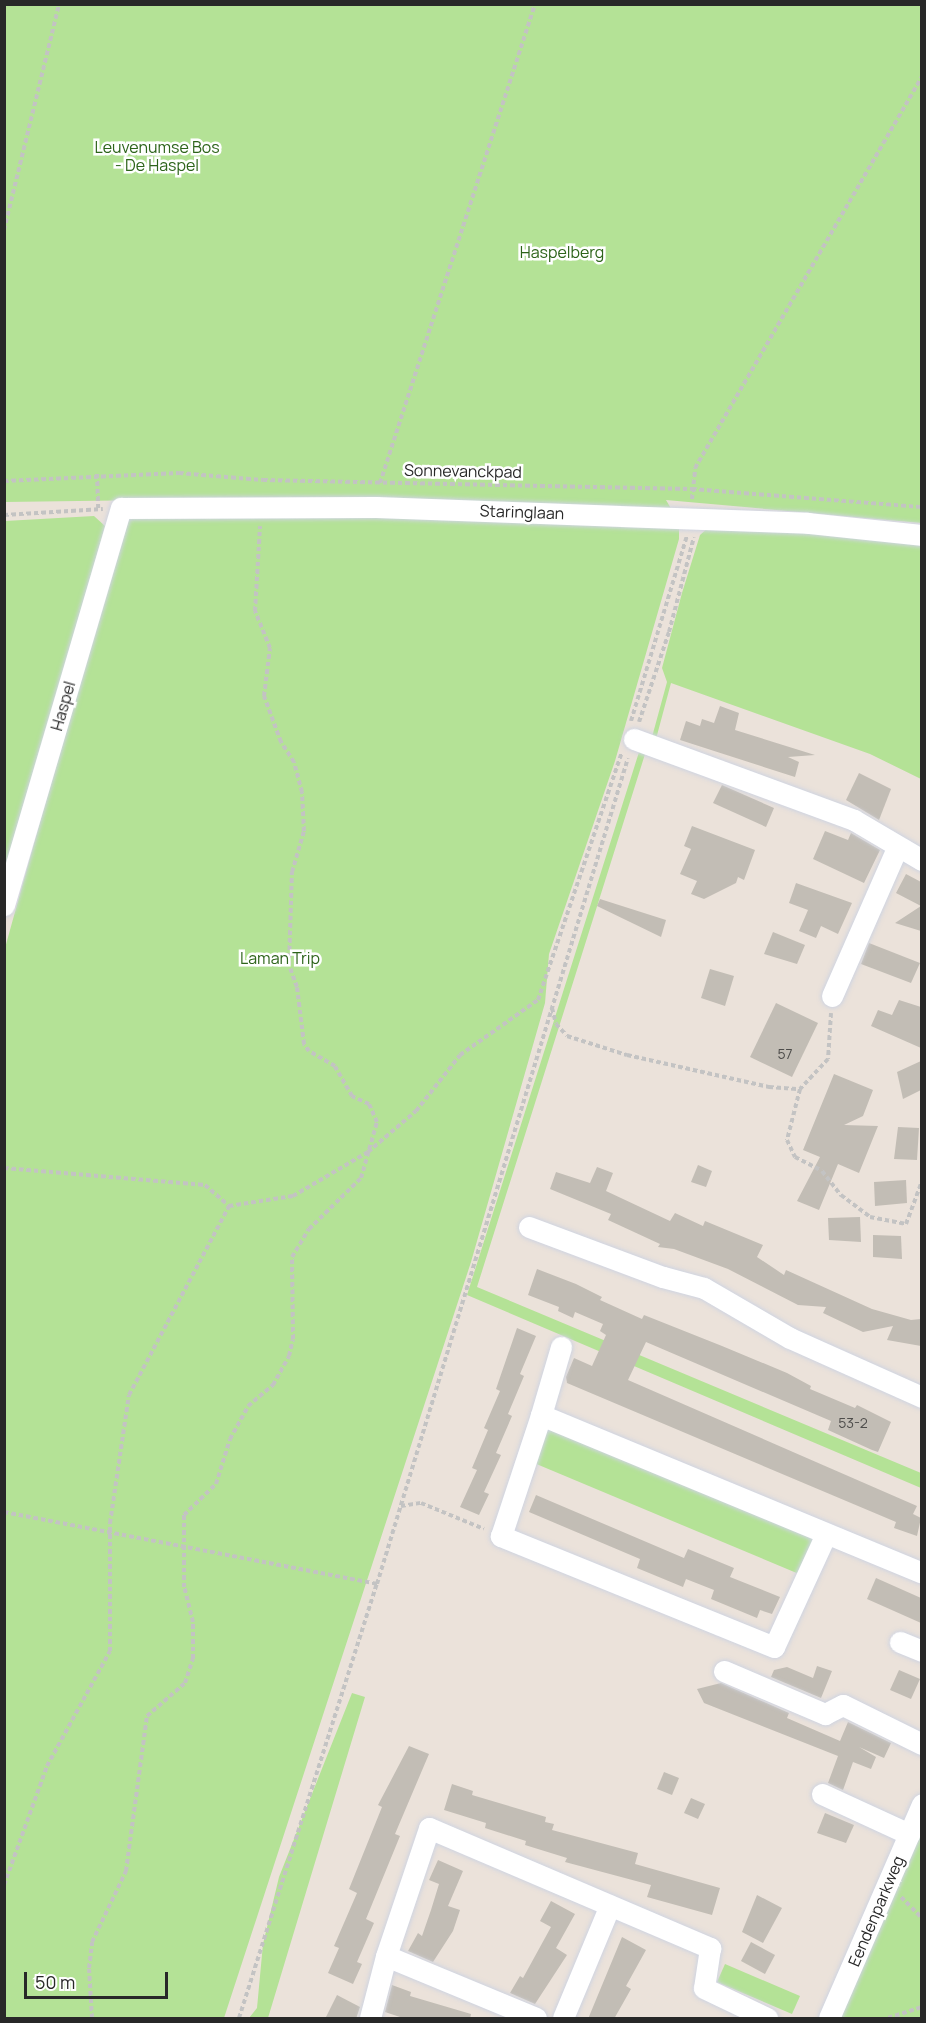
<!DOCTYPE html>
<style>
body{margin:0}
#map{position:relative;width:926px;height:2023px;overflow:hidden;background:#ebe2da;font-family:Manrope,sans-serif}
div>[style]{position:absolute}
[style*='--x']{left:calc(var(--x)*1px);top:calc(var(--y)*1px);width:calc(var(--w)*1px);rotate:calc(var(--a)*1deg)}
.green>*{inset:0;background:#b4e296}
.building>*{inset:0;background:#c2bdb5}
.path>*{height:4px;margin-top:-2px;transform-origin:0;background:repeating-linear-gradient(90deg,#c3c3c3 0 4.5px,transparent 0 7.5px)}
.roads{filter:drop-shadow(0 0 2px #cfd4e1) drop-shadow(0 0 2px #cfd4e1)}
.minor>*{height:21px;margin:-10.5px;padding:0 10.5px;transform-origin:10.5px;border-radius:10.5px;background:#fff}
span{translate:-50% -50%;white-space:nowrap;text-align:center;line-height:1.15;-webkit-text-stroke:5px #fff;paint-order:stroke}
.number-label{font-size:14px;color:#4e4d4b}
.number-label span{-webkit-text-stroke-width:0}
.park-label{font-size:16px;color:#2d641a}
.street-label{font-size:16px;color:#282828}
.frame{position:absolute;inset:0;border:6px solid #282828;pointer-events:none}
.scale{position:absolute;left:24px;top:1972px;width:144px;height:27px;box-sizing:border-box;border:3px solid #282828;border-top:0;padding-left:8px;font-size:18px;line-height:21px;white-space:nowrap;color:#282828;-webkit-text-stroke:4px #fff;paint-order:stroke}
</style>
<div id="map">
<div class="green">
<i style="clip-path:polygon(4px 5px,921px 5px,921px 523px,666px 500px,673px 512px,225px 499px,5px 502px)"></i>
<i style="clip-path:polygon(142px 513px,375px 514px,679px 524px,679px 539px,615px 761px,549px 954px,545px 1003px,471px 1262px,224px 2018px,5px 2018px,5px 948px,124px 519px)"></i>
<i style="clip-path:polygon(94px 516px,105px 526px,5px 888px,5px 521px)"></i>
<i style="clip-path:polygon(709px 527px,807px 531px,921px 545px,921px 779px,870px 754px,671px 683px,656px 739px,652px 737px,667px 682px,662px 668px,682px 593px,700px 535px)"></i>
<i style="clip-path:polygon(640px 749px,646px 751px,477px 1287px,921px 1473px,921px 1488px,467px 1295px)"></i>
<i style="clip-path:polygon(548px 1425px,817px 1537px,799px 1574px,534px 1463px)"></i>
<i style="clip-path:polygon(352px 1693px,365px 1697px,268px 2018px,249px 2018px,257px 2008px,263px 1944px,279px 1877px)"></i>
<i style="clip-path:polygon(921px 1832px,921px 2018px,836px 2018px,888px 1899px)"></i>
<i style="clip-path:polygon(725px 1964px,800px 1996px,792px 2014px,717px 1982px)"></i>
</div>
<div class="building">
<i style="clip-path:polygon(720px 706px,739px 713px,735px 730px,815px 755px,788px 757px,799px 762px,795px 777px,680px 740px,686px 721px,700px 726px,702px 719px,714px 723px)"></i>
<i style="clip-path:polygon(859px 773px,891px 789px,879px 820px,846px 800px)"></i>
<i style="clip-path:polygon(722px 785px,774px 808px,766px 827px,713px 803px)"></i>
<i style="clip-path:polygon(692px 826px,755px 850px,744px 880px,738px 877px,736px 883px,704px 899px,691px 894px,697px 881px,680px 874px,691px 849px,684px 846px)"></i>
<i style="clip-path:polygon(825px 831px,848px 840px,851px 833px,880px 850px,864px 883px,813px 859px)"></i>
<i style="clip-path:polygon(906px 874px,921px 882px,921px 931px,895px 923px,921px 906px,896px 893px)"></i>
<i style="clip-path:polygon(796px 883px,852px 903px,838px 934px,821px 926px,816px 938px,799px 931px,808px 910px,789px 903px)"></i>
<i style="clip-path:polygon(600px 899px,666px 920px,661px 937px,597px 906px)"></i>
<i style="clip-path:polygon(773px 932px,805px 945px,797px 964px,764px 954px)"></i>
<i style="clip-path:polygon(869px 943px,920px 963px,911px 983px,861px 964px)"></i>
<i style="clip-path:polygon(710px 969px,734px 976px,725px 1006px,701px 998px)"></i>
<i style="clip-path:polygon(899px 1000px,921px 1007px,921px 1048px,871px 1026px,878px 1010px,892px 1015px)"></i>
<i style="clip-path:polygon(776px 1003px,818px 1023px,792px 1077px,750px 1057px)"></i>
<i style="clip-path:polygon(921px 1061px,921px 1090px,903px 1099px,897px 1072px)"></i>
<i style="clip-path:polygon(834px 1074px,873px 1090px,863px 1116px,844px 1125px,878px 1126px,859px 1173px,838px 1164px,819px 1210px,797px 1201px,820px 1157px,803px 1150px)"></i>
<i style="clip-path:polygon(898px 1127px,919px 1128px,917px 1160px,894px 1159px)"></i>
<i style="clip-path:polygon(698px 1165px,712px 1171px,706px 1187px,691px 1182px)"></i>
<i style="clip-path:polygon(597px 1167px,613px 1173px,606px 1191px,670px 1221px,675px 1213px,703px 1226px,705px 1221px,763px 1245px,757px 1257px,784px 1275px,786px 1270px,872px 1309px,911px 1320px,921px 1319px,921px 1346px,887px 1340px,893px 1326px,863px 1332px,823px 1313px,826px 1307px,798px 1305px,728px 1269px,674px 1249px,658px 1247px,660px 1244px,608px 1220px,611px 1214px,550px 1189px,556px 1172px,590px 1183px)"></i>
<i style="clip-path:polygon(906px 1180px,907px 1203px,875px 1206px,874px 1182px)"></i>
<i style="clip-path:polygon(860px 1217px,861px 1242px,829px 1240px,828px 1218px)"></i>
<i style="clip-path:polygon(873px 1235px,901px 1236px,902px 1259px,873px 1257px)"></i>
<i style="clip-path:polygon(537px 1269px,576px 1284px,602px 1297px,600px 1300px,642px 1319px,644px 1315px,722px 1346px,787px 1373px,811px 1386px,810px 1389px,855px 1408px,857px 1405px,891px 1422px,878px 1452px,872px 1450px,828px 1430px,831px 1421px,646px 1342px,628px 1380px,917px 1506px,913px 1514px,921px 1518px,917px 1536px,894px 1528px,896px 1522px,567px 1383px,566px 1377px,574px 1358px,592px 1366px,606px 1335px,600px 1331px,603px 1324px,575px 1312px,573px 1318px,558px 1311px,559px 1307px,528px 1295px)"></i>
<i style="clip-path:polygon(517px 1328px,536px 1336px,520px 1374px,524px 1376px,508px 1414px,512px 1416px,496px 1453px,501px 1455px,484px 1492px,489px 1494px,479px 1515px,460px 1507px,477px 1470px,472px 1468px,488px 1430px,484px 1428px,500px 1391px,496px 1389px)"></i>
<i style="clip-path:polygon(536px 1495px,684px 1558px,688px 1549px,734px 1568px,730px 1577px,780px 1597px,772px 1614px,760px 1610px,757px 1618px,711px 1599px,714px 1590px,686px 1579px,683px 1587px,637px 1568px,640px 1559px,529px 1512px)"></i>
<i style="clip-path:polygon(876px 1578px,921px 1598px,921px 1623px,867px 1599px)"></i>
<i style="clip-path:polygon(817px 1666px,832px 1671px,821px 1698px,771px 1677px,774px 1670px,787px 1667px,813px 1678px)"></i>
<i style="clip-path:polygon(899px 1670px,920px 1679px,911px 1699px,890px 1690px)"></i>
<i style="clip-path:polygon(721px 1683px,789px 1713px,787px 1718px,840px 1741px,848px 1722px,891px 1743px,884px 1758px,859px 1747px,876px 1757px,871px 1769px,853px 1762px,843px 1790px,828px 1783px,838px 1756px,704px 1703px,697px 1689px)"></i>
<i style="clip-path:polygon(409px 1746px,429px 1754px,395px 1834px,400px 1836px,366px 1919px,374px 1923px,357px 1962px,362px 1964px,353px 1984px,328px 1973px,339px 1948px,334px 1946px,357px 1893px,349px 1889px,382px 1807px,378px 1805px)"></i>
<i style="clip-path:polygon(664px 1772px,679px 1778px,672px 1795px,657px 1789px)"></i>
<i style="clip-path:polygon(452px 1784px,473px 1791px,472px 1795px,546px 1817px,545px 1822px,554px 1824px,552px 1830px,638px 1853px,635px 1864px,720px 1888px,712px 1915px,647px 1897px,651px 1885px,565px 1862px,567px 1858px,525px 1845px,526px 1841px,485px 1828px,486px 1823px,444px 1810px)"></i>
<i style="clip-path:polygon(691px 1798px,705px 1804px,698px 1819px,684px 1813px)"></i>
<i style="clip-path:polygon(825px 1813px,854px 1825px,846px 1843px,817px 1833px)"></i>
<i style="clip-path:polygon(438px 1860px,463px 1871px,448px 1906px,460px 1910px,453px 1931px,433px 1962px,408px 1951px,418px 1933px,422px 1936px,431px 1910px,439px 1884px,429px 1880px)"></i>
<i style="clip-path:polygon(757px 1895px,782px 1908px,763px 1943px,742px 1932px)"></i>
<i style="clip-path:polygon(551px 1901px,575px 1914px,556px 1948px,567px 1955px,535px 2004px,510px 1993px,520px 1976px,523px 1978px,551px 1927px,540px 1921px)"></i>
<i style="clip-path:polygon(622px 1937px,646px 1950px,626px 1986px,631px 1989px,614px 2019px,588px 2019px)"></i>
<i style="clip-path:polygon(751px 1942px,775px 1955px,765px 1974px,741px 1961px)"></i>
<i style="clip-path:polygon(392px 1985px,411px 1992px,410px 1996px,471px 2014px,470px 2019px,406px 2019px,385px 2012px)"></i>
<i style="clip-path:polygon(337px 1995px,360px 2007px,356px 2019px,325px 2019px)"></i>
</div>
<div class="path">
<i style="--x:4;--y:230;--w:233;--a:-76.3"></i>
<i style="--x:97;--y:474;--w:35;--a:88"></i>
<i style="--x:4;--y:481;--w:175;--a:-2.6"></i>
<i style="--x:179;--y:473;--w:84;--a:4.8"></i>
<i style="--x:263;--y:480;--w:429;--a:1.2"></i>
<i style="--x:692;--y:489;--w:231;--a:4.5"></i>
<i style="--x:380;--y:483;--w:503;--a:-72.07"></i>
<i style="--x:692;--y:499;--w:31;--a:-84"></i>
<i style="--x:695;--y:468;--w:452;--a:-59.9"></i>
<i style="--x:4;--y:515;--w:99;--a:-3.5"></i>
<i style="--x:631;--y:721;--w:193;--a:-73.2"></i>
<i style="--x:639;--y:722;--w:95;--a:-71.6"></i>
<i style="--x:669;--y:632;--w:98;--a:-75.3"></i>
<i style="--x:552;--y:1008;--w:16;--a:76"></i>
<i style="--x:556;--y:1024;--w:16;--a:47"></i>
<i style="--x:567;--y:1036;--w:63;--a:17.6"></i>
<i style="--x:627;--y:1055;--w:146;--a:12.7"></i>
<i style="--x:769;--y:1087;--w:31;--a:4"></i>
<i style="--x:831;--y:1013;--w:46;--a:93.7"></i>
<i style="--x:828;--y:1059;--w:41;--a:133"></i>
<i style="--x:800;--y:1089;--w:53;--a:104.3"></i>
<i style="--x:787;--y:1140;--w:19;--a:65"></i>
<i style="--x:795;--y:1157;--w:30;--a:27"></i>
<i style="--x:822;--y:1171;--w:31;--a:52"></i>
<i style="--x:841;--y:1195;--w:36;--a:37"></i>
<i style="--x:870;--y:1217;--w:37;--a:11"></i>
<i style="--x:906;--y:1224;--w:46;--a:-69.6"></i>
<i style="--x:4;--y:1168;--w:202;--a:4.8"></i>
<i style="--x:205;--y:1185;--w:32;--a:41"></i>
<i style="--x:401;--y:1506;--w:20;--a:-9"></i>
<i style="--x:421;--y:1503;--w:68;--a:22.4"></i>
<i style="--x:4;--y:1512;--w:380;--a:10.9"></i>
<i style="--x:4;--y:1885;--w:127;--a:-70.1"></i>
<i style="--x:47;--y:1766;--w:131;--a:-61.3"></i>
<i style="--x:110;--y:1651;--w:128;--a:-90"></i>
<i style="--x:110;--y:1523;--w:129;--a:-81.6"></i>
<i style="--x:129;--y:1395;--w:214;--a:-62.1"></i>
<i style="--x:229;--y:1206;--w:65;--a:-8.9"></i>
<i style="--x:293;--y:1196;--w:87;--a:-30.4"></i>
<i style="--x:368;--y:1152;--w:63;--a:-40.5"></i>
<i style="--x:416;--y:1111;--w:71;--a:-51.8"></i>
<i style="--x:460;--y:1055;--w:95;--a:-35.2"></i>
<i style="--x:538;--y:1000;--w:262;--a:-71.3"></i>
<i style="--x:901;--y:1897;--w:30;--a:45"></i>
<i style="--x:92;--y:2018;--w:50;--a:-93.4"></i>
<i style="--x:89;--y:1968;--w:26;--a:-83"></i>
<i style="--x:92;--y:1942;--w:79;--a:-64.4"></i>
<i style="--x:126;--y:1871;--w:156;--a:-82.3"></i>
<i style="--x:147;--y:1716;--w:50;--a:-41"></i>
<i style="--x:185;--y:1683;--w:25;--a:-72"></i>
<i style="--x:193;--y:1659;--w:37;--a:-90"></i>
<i style="--x:193;--y:1622;--w:36;--a:-104"></i>
<i style="--x:184;--y:1587;--w:72;--a:-90"></i>
<i style="--x:184;--y:1515;--w:45;--a:-44.1"></i>
<i style="--x:216;--y:1484;--w:47;--a:-72.7"></i>
<i style="--x:230;--y:1439;--w:38;--a:-61"></i>
<i style="--x:248;--y:1406;--w:33;--a:-40"></i>
<i style="--x:273;--y:1385;--w:33;--a:-61"></i>
<i style="--x:289;--y:1356;--w:17;--a:-77"></i>
<i style="--x:293;--y:1339;--w:82;--a:-90.7"></i>
<i style="--x:292;--y:1257;--w:33;--a:-59"></i>
<i style="--x:309;--y:1229;--w:73;--a:-44.4"></i>
<i style="--x:361;--y:1178;--w:58;--a:-74.1"></i>
<i style="--x:377;--y:1122;--w:20;--a:-114"></i>
<i style="--x:369;--y:1104;--w:19;--a:-155"></i>
<i style="--x:352;--y:1096;--w:34;--a:-120"></i>
<i style="--x:335;--y:1066;--w:30;--a:-150"></i>
<i style="--x:309;--y:1051;--w:9;--a:-126"></i>
<i style="--x:304;--y:1044;--w:57;--a:-97"></i>
<i style="--x:297;--y:987;--w:23;--a:-110"></i>
<i style="--x:289;--y:965;--w:93;--a:-88.2"></i>
<i style="--x:292;--y:872;--w:43;--a:-73.7"></i>
<i style="--x:304;--y:831;--w:39;--a:-93"></i>
<i style="--x:302;--y:792;--w:31;--a:-105"></i>
<i style="--x:294;--y:762;--w:24;--a:-123"></i>
<i style="--x:281;--y:742;--w:49;--a:-110.3"></i>
<i style="--x:264;--y:696;--w:48;--a:-82.9"></i>
<i style="--x:270;--y:648;--w:40;--a:-112"></i>
<i style="--x:255;--y:611;--w:85;--a:-86.6"></i>
<i style="--x:239;--y:2018;--w:455;--a:-72.4"></i>
<i style="--x:377;--y:1584;--w:863;--a:-73.1"></i>
<i style="--x:888;--y:2018;--w:36;--a:-18"></i>
</div>
<div class="roads">
<div class="minor">
<i style="--x:634;--y:739;--w:234;--a:20.2"></i>
<i style="--x:854;--y:820;--w:79;--a:30.5"></i>
<i style="--x:4;--y:905;--w:414;--a:-73.6"></i>
<i style="--x:121;--y:508;--w:255;--a:-0.2"></i>
<i style="--x:376;--y:507;--w:432;--a:2.1"></i>
<i style="--x:808;--y:523;--w:115;--a:6"></i>
<i style="--x:832;--y:996;--w:162;--a:-66.3"></i>
<i style="--x:529;--y:1227;--w:143;--a:20.5"></i>
<i style="--x:663;--y:1277;--w:42;--a:15"></i>
<i style="--x:704;--y:1288;--w:99;--a:30.2"></i>
<i style="--x:790;--y:1338;--w:145;--a:24.1"></i>
<i style="--x:541;--y:1415;--w:71;--a:-73.6"></i>
<i style="--x:826;--y:1534;--w:124;--a:114.7"></i>
<i style="--x:774;--y:1647;--w:295;--a:-157.9"></i>
<i style="--x:501;--y:1536;--w:127;--a:-71.7"></i>
<i style="--x:541;--y:1415;--w:412;--a:22.5"></i>
<i style="--x:900;--y:1642;--w:24;--a:22"></i>
<i style="--x:724;--y:1671;--w:110;--a:23.1"></i>
<i style="--x:825;--y:1714;--w:20;--a:-27"></i>
<i style="--x:843;--y:1705;--w:88;--a:26.3"></i>
<i style="--x:822;--y:1794;--w:96;--a:24.7"></i>
<i style="--x:370;--y:2018;--w:64;--a:-75.5"></i>
<i style="--x:536;--y:2018;--w:162;--a:-157.5"></i>
<i style="--x:386;--y:1956;--w:135;--a:-71.4"></i>
<i style="--x:429;--y:1828;--w:306;--a:23.1"></i>
<i style="--x:710;--y:1948;--w:40;--a:98.5"></i>
<i style="--x:704;--y:1988;--w:70;--a:25.5"></i>
<i style="--x:563;--y:2018;--w:122;--a:-67.4"></i>
<i style="--x:829;--y:2018;--w:233;--a:-66.5"></i>
</div>
</div>
<div class="number-label">
<span style="left:785px;top:1054px">57</span>
<span style="left:853px;top:1423px">53-2</span>
</div>
<div class="park-label">
<span style="left:157px;top:156px">Leuvenumse Bos<br>- De Haspel</span>
<span style="left:562px;top:252px">Haspelberg</span>
<span style="left:280px;top:958px">Laman Trip</span>
</div>
<div class="street-label">
<span style="left:463px;top:471px;rotate:1deg">Sonnevanckpad</span>
<span style="left:522px;top:512px;rotate:2deg">Staringlaan</span>
<span style="left:63px;top:706px;rotate:-74deg">Haspel</span>
<span style="left:876px;top:1911px;rotate:-67deg">Eendenparkweg</span>
</div>
<div class="frame"></div>
<div class="scale">50 m</div>
</div>
